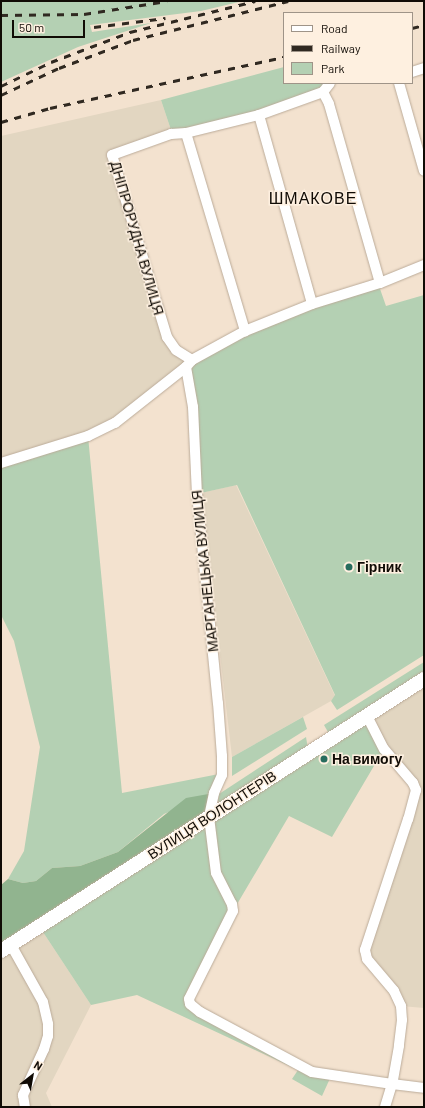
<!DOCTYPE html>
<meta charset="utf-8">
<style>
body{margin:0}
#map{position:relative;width:425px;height:1108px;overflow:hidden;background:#f3e2cf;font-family:Barlow,sans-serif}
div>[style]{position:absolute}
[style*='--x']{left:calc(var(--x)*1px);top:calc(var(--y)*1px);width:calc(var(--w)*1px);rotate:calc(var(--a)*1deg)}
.industrial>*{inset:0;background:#e2d6c1}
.green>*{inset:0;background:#b4d0b3}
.forest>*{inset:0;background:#91b48f}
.roads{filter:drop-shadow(0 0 1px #bbab99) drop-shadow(0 0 1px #bbab99)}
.street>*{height:10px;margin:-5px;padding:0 5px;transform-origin:5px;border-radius:5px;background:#fff}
.secondary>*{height:14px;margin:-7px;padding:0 7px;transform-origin:7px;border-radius:7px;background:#fff}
.rail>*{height:3px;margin-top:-1.5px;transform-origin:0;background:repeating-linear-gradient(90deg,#302921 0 7px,transparent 0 14px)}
.dots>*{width:11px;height:11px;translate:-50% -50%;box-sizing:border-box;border:2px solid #fef0e0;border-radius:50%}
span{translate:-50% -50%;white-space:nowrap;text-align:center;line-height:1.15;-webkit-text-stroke:3px #fef0e0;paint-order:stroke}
.street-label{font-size:14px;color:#100b05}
.poi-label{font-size:14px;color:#100b05;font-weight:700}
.left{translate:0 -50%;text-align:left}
.quarter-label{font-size:16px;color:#100b05;letter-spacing:1px}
.frame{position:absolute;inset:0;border:2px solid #100b05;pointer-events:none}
.legend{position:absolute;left:283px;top:12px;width:130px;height:72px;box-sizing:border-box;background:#fef0e0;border:1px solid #9f9488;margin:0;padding:5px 7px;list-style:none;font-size:12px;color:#100b05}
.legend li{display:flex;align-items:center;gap:8px;height:20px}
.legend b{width:20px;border:1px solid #9f9488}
.north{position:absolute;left:12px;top:1056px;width:40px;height:40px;-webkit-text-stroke:3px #fef0e0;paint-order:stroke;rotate:31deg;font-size:11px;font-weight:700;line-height:16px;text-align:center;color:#100b05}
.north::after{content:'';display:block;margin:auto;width:14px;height:18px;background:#100b05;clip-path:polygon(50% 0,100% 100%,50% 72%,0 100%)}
.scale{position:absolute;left:12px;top:20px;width:73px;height:18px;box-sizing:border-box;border:2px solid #100b05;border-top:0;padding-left:5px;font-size:12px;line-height:14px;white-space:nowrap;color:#100b05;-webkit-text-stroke:3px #fef0e0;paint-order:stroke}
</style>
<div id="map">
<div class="industrial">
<i style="clip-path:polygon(161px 100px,171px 130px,107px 153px,164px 341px,172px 353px,184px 361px,186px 367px,115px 423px,1px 463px,1px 136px)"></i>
<i style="clip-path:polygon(236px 485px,335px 696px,331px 701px,232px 757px,201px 493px)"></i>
<i style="clip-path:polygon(424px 679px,424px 1008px,401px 1006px,367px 959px,416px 791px,367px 716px)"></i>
<i style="clip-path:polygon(39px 926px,91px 1005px,46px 1093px,52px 1107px,1px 1107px,1px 951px)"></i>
</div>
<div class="green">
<i style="clip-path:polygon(1px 1px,243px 1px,201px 11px,90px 25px,92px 32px,151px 23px,78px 47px,1px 82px)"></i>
<i style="clip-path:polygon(284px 67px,284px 83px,326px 83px,321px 88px,258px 112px,186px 130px,171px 130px,161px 100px)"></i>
<i style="clip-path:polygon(379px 286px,386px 306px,424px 295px,424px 655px,337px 710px,331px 701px,335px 695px,237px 485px,201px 493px,190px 368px,197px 360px,246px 334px,311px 308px)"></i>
<i style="clip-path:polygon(88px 436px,122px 793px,219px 774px,214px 793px,164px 814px,118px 852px,80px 866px,52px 868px,36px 881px,23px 883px,8px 879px,24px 851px,40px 747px,14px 641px,1px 615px,1px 463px)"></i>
<i style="clip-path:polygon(424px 662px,424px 676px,331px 734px,328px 732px,324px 725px)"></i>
<i style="clip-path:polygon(367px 716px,384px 749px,332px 837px,289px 816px,233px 911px,190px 1004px,312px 1072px,332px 1074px,322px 1096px,292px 1079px,298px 1070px,137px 995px,91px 1005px,39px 926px)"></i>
<i style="clip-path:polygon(303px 717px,307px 729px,232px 776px,232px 757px)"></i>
<i style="clip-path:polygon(306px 737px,308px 749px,221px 803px,218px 801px,219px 794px)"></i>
</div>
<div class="forest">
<i style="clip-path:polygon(214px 793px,209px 817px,1px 951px,1px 885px,8px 879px,23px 883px,36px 881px,52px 868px,80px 866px,118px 852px,186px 798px)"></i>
</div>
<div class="roads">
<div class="street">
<i style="--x:412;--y:72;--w:13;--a:-18"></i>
<i style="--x:399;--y:83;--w:91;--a:74.1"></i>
<i style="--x:323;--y:92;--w:13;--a:63"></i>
<i style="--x:329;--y:104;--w:186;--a:74.1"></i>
<i style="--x:259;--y:115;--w:196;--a:74.3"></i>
<i style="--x:186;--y:133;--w:207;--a:73.4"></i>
<i style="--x:192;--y:360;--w:19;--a:-148"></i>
<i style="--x:176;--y:350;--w:16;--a:-125"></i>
<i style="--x:167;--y:337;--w:190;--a:-106.8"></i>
<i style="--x:112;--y:155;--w:63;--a:-19.6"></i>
<i style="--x:171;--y:134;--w:15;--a:-4"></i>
<i style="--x:186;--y:133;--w:75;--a:-13.9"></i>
<i style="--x:259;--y:115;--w:68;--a:-19.8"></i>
<i style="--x:323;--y:92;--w:11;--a:-52"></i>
<i style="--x:186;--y:367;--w:41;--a:80.1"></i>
<i style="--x:193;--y:407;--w:87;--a:87.4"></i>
<i style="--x:197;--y:494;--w:210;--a:84.3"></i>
<i style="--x:218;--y:703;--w:53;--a:85.7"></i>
<i style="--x:222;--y:756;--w:19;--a:90"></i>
<i style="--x:222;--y:775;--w:20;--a:114"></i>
<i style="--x:214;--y:793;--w:25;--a:102"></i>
<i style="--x:209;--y:817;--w:56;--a:82.9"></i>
<i style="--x:216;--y:873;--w:35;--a:63"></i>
<i style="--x:232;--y:904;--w:7;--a:82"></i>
<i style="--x:233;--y:911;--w:98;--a:116.6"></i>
<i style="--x:189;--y:999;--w:5;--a:79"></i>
<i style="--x:190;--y:1004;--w:13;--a:39"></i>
<i style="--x:200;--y:1012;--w:127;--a:28.2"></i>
<i style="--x:312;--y:1072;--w:81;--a:8.5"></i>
<i style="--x:392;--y:1084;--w:24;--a:107"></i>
<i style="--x:1;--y:463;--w:91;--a:-17.2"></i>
<i style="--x:88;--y:436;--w:30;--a:-26"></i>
<i style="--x:115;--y:423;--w:90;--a:-38.3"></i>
<i style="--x:186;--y:367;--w:9;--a:-49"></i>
<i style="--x:192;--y:360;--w:60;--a:-28.7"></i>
<i style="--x:245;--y:331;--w:72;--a:-21.9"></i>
<i style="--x:312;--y:304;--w:71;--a:-17.2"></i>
<i style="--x:380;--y:283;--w:48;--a:-22.2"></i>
<i style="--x:367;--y:716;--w:37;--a:63"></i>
<i style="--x:384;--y:749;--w:45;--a:49.5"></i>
<i style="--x:413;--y:783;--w:8;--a:67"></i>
<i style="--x:416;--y:790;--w:30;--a:105"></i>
<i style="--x:408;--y:819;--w:138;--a:108.2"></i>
<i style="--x:365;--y:950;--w:9;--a:77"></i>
<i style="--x:367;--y:959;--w:42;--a:49.8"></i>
<i style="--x:394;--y:991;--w:17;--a:65"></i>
<i style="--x:401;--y:1006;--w:14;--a:86"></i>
<i style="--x:402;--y:1020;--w:26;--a:97"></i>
<i style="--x:399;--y:1046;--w:39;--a:100"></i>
<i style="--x:392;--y:1084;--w:32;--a:7"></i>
<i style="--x:11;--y:945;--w:65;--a:60.7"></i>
<i style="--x:43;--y:1002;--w:23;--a:77"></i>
<i style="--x:48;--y:1024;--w:12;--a:90"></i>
<i style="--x:48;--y:1036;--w:14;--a:107"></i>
<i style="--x:44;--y:1049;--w:51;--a:114.5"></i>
<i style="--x:23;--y:1095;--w:12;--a:81"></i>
</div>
<div class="secondary">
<i style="--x:1;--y:951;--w:503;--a:-32.74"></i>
</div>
</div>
<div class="rail">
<i style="--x:1;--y:15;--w:83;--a:-0.7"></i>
<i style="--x:84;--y:14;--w:84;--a:-8.9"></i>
<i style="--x:94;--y:27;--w:72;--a:-7.2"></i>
<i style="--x:412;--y:28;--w:12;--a:-14"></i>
<i style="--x:1;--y:86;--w:55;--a:-25.6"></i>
<i style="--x:51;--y:62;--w:85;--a:-20.8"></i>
<i style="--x:130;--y:32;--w:129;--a:-13.9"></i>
<i style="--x:1;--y:95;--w:64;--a:-25"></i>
<i style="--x:59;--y:68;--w:79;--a:-20.7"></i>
<i style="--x:133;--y:40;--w:160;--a:-14.1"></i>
<i style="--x:1;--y:122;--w:51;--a:-15.9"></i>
<i style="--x:50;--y:108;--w:239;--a:-12.3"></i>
</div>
<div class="dots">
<i style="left:349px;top:567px;background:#276c5e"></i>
<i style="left:324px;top:759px;background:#276c5e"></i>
</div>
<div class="street-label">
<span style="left:137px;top:238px;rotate:74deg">ДНІПРОРУДНА ВУЛИЦЯ</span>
<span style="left:205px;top:571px;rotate:-96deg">МАРГАНЕЦЬКА ВУЛИЦЯ</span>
<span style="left:212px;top:815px;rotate:-33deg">ВУЛИЦЯ ВОЛОНТЕРІВ</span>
</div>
<div class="poi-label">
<span class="left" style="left:357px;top:567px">Гірник</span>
<span class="left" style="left:332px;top:759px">На вимогу</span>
</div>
<div class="quarter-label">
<span style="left:313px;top:198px">ШМАКОВЕ</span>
</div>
<div class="frame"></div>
<ul class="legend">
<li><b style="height:5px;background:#fff"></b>Road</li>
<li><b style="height:5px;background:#302921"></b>Railway</li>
<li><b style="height:11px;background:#b4d0b3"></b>Park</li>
</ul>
<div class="north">N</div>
<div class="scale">50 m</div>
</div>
